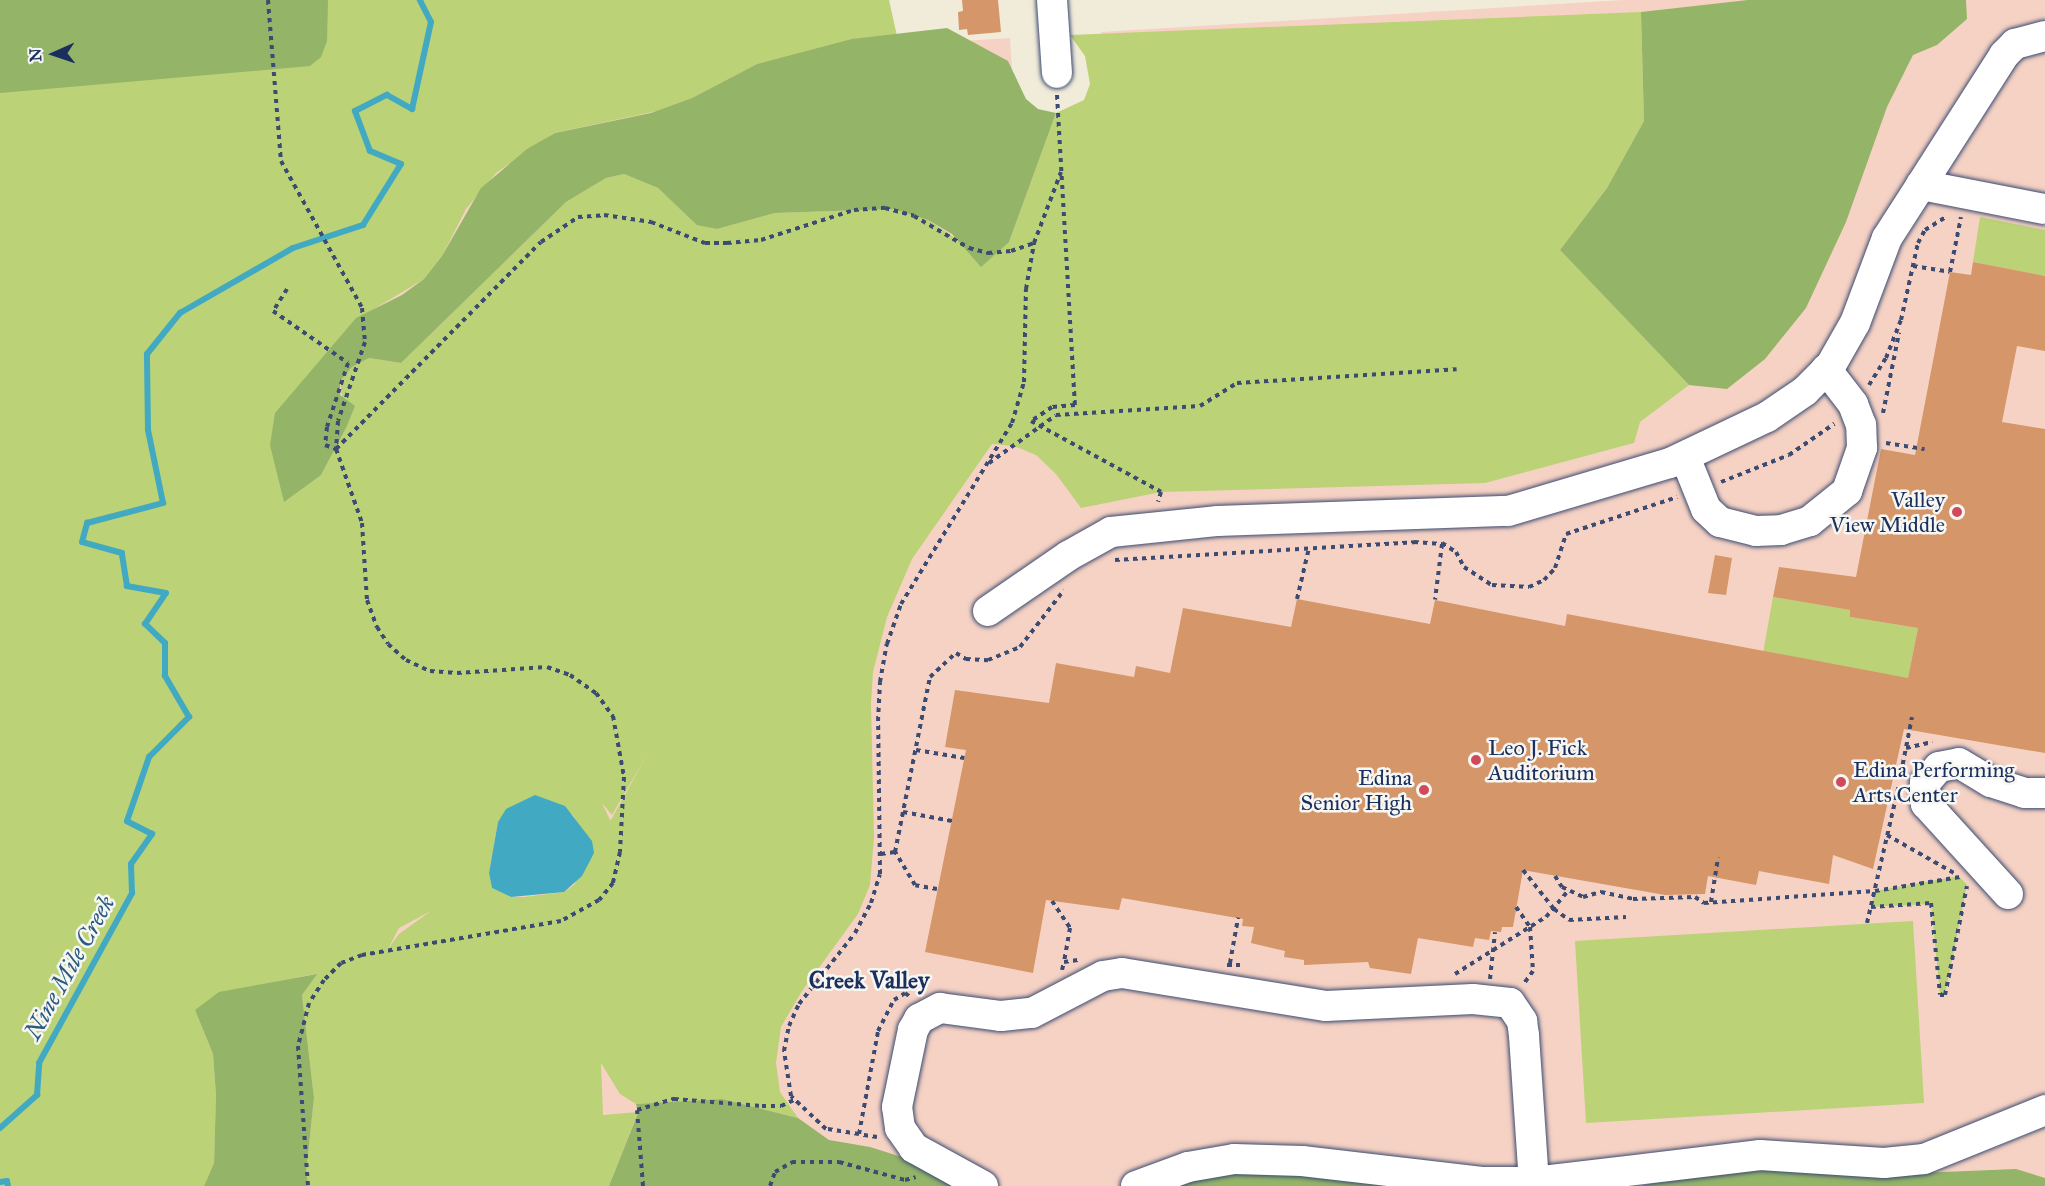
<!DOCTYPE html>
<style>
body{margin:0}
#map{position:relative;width:2045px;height:1186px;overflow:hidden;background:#f1ecda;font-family:"IM FELL Great Primer",serif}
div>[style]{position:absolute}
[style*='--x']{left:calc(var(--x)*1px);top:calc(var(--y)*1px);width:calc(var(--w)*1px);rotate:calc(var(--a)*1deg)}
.built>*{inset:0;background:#f6d2c4}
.green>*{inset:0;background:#bbd277}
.forest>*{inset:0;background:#94b468}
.water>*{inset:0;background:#42a9c2}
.stream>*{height:6px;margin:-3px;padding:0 3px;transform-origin:3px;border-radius:3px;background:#42a9c2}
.building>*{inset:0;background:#d59669}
.path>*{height:4px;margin-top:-2px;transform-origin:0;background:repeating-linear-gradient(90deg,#3b4b71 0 4.5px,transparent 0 9px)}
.roads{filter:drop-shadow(0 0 2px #3b4b71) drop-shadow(0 0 2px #3b4b71)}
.minor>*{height:30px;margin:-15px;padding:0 15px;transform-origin:15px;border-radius:15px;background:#fff}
.dots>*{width:16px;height:16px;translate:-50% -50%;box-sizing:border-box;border:3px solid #f6f6f2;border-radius:50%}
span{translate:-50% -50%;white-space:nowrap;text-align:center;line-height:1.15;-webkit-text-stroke:5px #f6f6f2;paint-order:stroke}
.poi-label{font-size:22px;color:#1b2f5e}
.right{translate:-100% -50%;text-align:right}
.left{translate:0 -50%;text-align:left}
.water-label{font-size:24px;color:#295a81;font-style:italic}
.neighbourhood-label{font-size:24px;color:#1b2f5e;font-weight:700}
.north{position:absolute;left:24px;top:24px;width:60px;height:60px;-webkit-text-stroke:4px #f6f6f2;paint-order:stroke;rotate:267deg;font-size:16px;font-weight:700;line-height:24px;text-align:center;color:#1b2f5e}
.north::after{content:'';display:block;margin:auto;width:21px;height:27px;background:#1b2f5e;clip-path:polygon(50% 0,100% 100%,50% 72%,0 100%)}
</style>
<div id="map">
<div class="built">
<i style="clip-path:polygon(1624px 0,2045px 0,2045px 1186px,0 1186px,0 101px,1010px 38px,1016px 129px,1107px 123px,1101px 32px)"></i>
</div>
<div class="green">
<i style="clip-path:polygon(evenodd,0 0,889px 0,897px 36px,757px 64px,692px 98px,657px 111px,554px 133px,496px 173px,466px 209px,442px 256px,424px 279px,374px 309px,322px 364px,321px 475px,346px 428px,340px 381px,352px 367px,369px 358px,401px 363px,566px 202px,606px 178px,624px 174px,658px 188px,697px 224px,717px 229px,775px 213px,893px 209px,928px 220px,964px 244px,1009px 242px,1056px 113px,1084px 100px,1090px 84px,1085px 56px,1070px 35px,1641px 12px,1644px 121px,1607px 188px,1560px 250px,1689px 385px,1640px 422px,1634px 443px,1485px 483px,1161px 492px,1081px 508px,1056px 474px,1036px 455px,1014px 446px,992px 444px,912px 559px,887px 617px,873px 672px,871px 703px,874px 837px,870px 885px,858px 914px,802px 991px,781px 1027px,776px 1063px,780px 1092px,798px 1118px,722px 1099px,636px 1104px,620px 1094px,601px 1063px,603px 1115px,638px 1112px,609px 1186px,309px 1186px,306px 1173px,314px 1098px,302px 995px,315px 974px,243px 988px,195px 1010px,213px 1054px,216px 1095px,214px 1163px,204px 1186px,0 1186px,0 0,648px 753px,611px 820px,610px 820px,602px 803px,612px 815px,648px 753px,0 0,573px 815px,594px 853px,574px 885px,564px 892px,524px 897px,511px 897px,492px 888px,489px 873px,498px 822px,573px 815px,0 0,431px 911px,399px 934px,388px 949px,399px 928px,431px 911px)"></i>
<i style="clip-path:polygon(1980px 217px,2045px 230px,2045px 276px,1973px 262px)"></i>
<i style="clip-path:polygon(1773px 597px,1850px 610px,1850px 617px,1918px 628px,1908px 678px,1763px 653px)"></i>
<i style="clip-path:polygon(1959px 876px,1967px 885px,1945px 995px,1940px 995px,1931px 904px,1871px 907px,1875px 891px)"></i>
<i style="clip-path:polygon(1913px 921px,1924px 1103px,1586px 1123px,1575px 941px)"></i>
</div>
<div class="forest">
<i style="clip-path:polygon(0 0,328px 0,327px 41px,321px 57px,310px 66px,0 93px)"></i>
<i style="clip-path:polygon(1748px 0,1966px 0,1967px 19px,1937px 45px,1913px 55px,1887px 107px,1846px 222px,1806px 308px,1765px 359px,1727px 389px,1689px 385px,1560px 250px,1607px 188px,1644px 121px,1641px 12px)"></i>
<i style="clip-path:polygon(947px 28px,1008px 61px,1026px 99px,1038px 109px,1056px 113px,1009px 242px,981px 267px,952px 234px,928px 220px,893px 209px,775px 213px,717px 229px,697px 225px,658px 188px,624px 174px,606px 178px,566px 202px,401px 363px,369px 358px,352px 367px,340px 381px,340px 395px,355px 406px,346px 428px,321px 475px,284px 502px,270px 445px,275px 413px,356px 318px,402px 295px,424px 279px,442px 256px,481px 188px,527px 149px,555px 133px,651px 113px,692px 98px,757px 64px,852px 39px)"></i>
<i style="clip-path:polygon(317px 974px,302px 995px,314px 1098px,306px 1173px,309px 1186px,204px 1186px,214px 1163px,216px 1095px,213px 1054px,195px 1010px,219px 992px)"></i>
<i style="clip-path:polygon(722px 1099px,798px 1118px,829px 1140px,870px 1147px,927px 1165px,965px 1186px,609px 1186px,638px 1113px,636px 1104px)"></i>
<i style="clip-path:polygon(1766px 1168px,1919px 1173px,2016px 1169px,2045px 1178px,2045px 1186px,1642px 1186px,1671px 1177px)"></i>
<i style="clip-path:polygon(1230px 1170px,1304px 1171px,1400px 1186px,1163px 1186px)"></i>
</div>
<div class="water">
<i style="clip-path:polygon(535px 795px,565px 806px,592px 841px,594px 853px,582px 876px,564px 892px,511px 897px,492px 888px,489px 873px,498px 822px,506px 809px)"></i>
</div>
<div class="stream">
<i style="--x:0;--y:1128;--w:50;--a:-41.7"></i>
<i style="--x:37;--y:1095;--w:32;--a:-86"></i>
<i style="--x:39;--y:1063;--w:194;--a:-61.3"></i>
<i style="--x:132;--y:893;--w:29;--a:-92"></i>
<i style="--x:131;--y:864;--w:37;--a:-55"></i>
<i style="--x:152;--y:834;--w:28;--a:-153"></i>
<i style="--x:127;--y:821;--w:68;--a:-71"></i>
<i style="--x:149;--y:757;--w:57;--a:-45"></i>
<i style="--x:189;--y:717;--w:48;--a:-120.3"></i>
<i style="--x:165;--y:676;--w:33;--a:-90"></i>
<i style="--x:165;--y:643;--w:28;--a:-136"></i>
<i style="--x:145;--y:624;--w:37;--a:-56"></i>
<i style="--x:166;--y:593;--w:40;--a:-170"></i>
<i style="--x:127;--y:586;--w:33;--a:-99"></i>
<i style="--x:122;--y:553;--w:41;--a:-164.6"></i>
<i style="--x:82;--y:542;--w:20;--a:-75"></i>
<i style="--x:87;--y:523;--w:79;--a:-14.7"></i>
<i style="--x:163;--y:503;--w:75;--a:-101.6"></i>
<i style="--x:148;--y:430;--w:76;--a:-90.8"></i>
<i style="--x:147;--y:354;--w:53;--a:-51.2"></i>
<i style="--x:180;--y:313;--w:130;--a:-29.9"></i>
<i style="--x:293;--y:248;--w:74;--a:-18.2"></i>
<i style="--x:363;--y:225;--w:72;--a:-58.1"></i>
<i style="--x:401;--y:164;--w:34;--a:-157"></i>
<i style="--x:370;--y:151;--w:43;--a:-110.6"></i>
<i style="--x:355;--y:111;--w:36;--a:-27"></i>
<i style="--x:387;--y:95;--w:29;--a:29"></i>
<i style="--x:412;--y:109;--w:89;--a:-77.7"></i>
<i style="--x:431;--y:22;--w:25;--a:-117"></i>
<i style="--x:0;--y:1182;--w:7;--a:-8"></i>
<i style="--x:7;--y:1181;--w:5;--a:79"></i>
</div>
<div class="building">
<i style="clip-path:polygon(962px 0,998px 0,1001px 32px,968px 35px,967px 29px,959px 30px,958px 12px,963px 11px)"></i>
<i style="clip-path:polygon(1973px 262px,2045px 276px,2045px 351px,2017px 346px,2002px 422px,2045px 429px,2045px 753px,1904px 729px,1873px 869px,1833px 855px,1829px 884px,1759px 871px,1756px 885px,1708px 876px,1705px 894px,1665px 895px,1523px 870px,1513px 927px,1502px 927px,1501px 932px,1491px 931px,1489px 940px,1475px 938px,1473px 947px,1418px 938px,1411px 974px,1370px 968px,1368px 962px,1304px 965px,1304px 960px,1284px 957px,1285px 951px,1251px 943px,1254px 927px,1242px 926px,1243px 919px,1122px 898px,1119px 910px,1046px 900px,1033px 973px,925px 952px,966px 750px,945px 747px,955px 690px,1049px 703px,1056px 663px,1134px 677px,1136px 666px,1170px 673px,1183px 608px,1291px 627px,1297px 599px,1430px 624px,1435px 600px,1565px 626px,1567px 614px,1908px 678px,1918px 628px,1850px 617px,1850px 610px,1773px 597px,1779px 567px,1856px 577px,1881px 449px,1915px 455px,1950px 272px,1971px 275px)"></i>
<i style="clip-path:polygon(1715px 555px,1732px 558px,1726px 595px,1708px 593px)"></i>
</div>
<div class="path">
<i style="--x:268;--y:0;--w:162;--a:85.4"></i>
<i style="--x:281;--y:161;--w:168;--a:61.1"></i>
<i style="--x:362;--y:308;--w:34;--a:85"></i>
<i style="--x:365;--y:342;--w:83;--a:108.9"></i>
<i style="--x:338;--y:421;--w:28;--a:94"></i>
<i style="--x:336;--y:449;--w:78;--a:70.6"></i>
<i style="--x:362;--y:523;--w:77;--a:86.3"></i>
<i style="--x:367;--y:600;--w:29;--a:70"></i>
<i style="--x:377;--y:627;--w:20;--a:57"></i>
<i style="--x:388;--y:644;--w:24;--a:42"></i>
<i style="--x:406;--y:660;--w:26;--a:25"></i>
<i style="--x:430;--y:671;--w:27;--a:4"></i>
<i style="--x:457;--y:673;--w:90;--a:-3.8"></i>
<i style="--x:547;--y:667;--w:24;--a:19"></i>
<i style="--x:570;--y:675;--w:32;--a:35"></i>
<i style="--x:596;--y:693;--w:29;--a:54"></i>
<i style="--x:613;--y:716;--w:62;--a:79.8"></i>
<i style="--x:624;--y:777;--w:75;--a:93.1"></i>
<i style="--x:620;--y:852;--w:32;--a:103"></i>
<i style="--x:613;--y:883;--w:22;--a:129"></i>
<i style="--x:599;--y:900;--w:43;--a:151.1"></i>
<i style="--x:561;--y:921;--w:202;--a:170.3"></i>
<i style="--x:362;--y:955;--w:22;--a:159"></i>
<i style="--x:341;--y:963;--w:24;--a:135"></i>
<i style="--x:324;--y:980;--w:27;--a:123"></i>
<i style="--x:309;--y:1003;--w:44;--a:104.3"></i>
<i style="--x:298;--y:1046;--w:140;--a:85.9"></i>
<i style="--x:1057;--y:95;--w:311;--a:86.7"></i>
<i style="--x:1075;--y:405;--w:23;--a:175"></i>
<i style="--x:1052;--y:407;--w:25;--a:146"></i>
<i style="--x:1031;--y:421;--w:148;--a:28.6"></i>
<i style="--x:1161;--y:492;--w:10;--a:107"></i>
<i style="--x:1913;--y:266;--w:37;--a:9"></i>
<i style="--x:1950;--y:272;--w:56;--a:-78.7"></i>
<i style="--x:287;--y:289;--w:26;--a:122"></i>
<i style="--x:273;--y:311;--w:91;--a:34.7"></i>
<i style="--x:348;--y:363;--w:67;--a:108.2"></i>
<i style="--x:327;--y:427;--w:18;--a:96"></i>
<i style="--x:325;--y:445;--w:12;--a:20"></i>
<i style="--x:336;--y:449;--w:291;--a:-45.3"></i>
<i style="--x:541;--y:242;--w:45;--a:-34"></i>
<i style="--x:578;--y:217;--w:26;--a:-4"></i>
<i style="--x:604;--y:215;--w:48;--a:8.5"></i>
<i style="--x:651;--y:222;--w:58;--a:21.3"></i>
<i style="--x:705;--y:243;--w:22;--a:0"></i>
<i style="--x:727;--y:243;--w:34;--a:-5"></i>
<i style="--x:761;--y:240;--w:98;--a:-17.9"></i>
<i style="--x:854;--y:210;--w:31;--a:-4"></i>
<i style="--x:885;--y:208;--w:30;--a:15"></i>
<i style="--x:914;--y:216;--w:64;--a:30.2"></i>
<i style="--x:969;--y:248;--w:20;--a:15"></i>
<i style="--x:988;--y:253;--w:23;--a:-5"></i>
<i style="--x:1011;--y:251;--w:24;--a:-19"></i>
<i style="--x:1869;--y:385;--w:32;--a:-58"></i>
<i style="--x:1886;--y:358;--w:41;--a:-68.5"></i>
<i style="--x:1901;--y:320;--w:79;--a:-77.6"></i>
<i style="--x:1918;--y:243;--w:15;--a:-62"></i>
<i style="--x:1925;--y:230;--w:26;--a:-32"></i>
<i style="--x:1883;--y:413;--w:82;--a:-78.7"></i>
<i style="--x:1886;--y:443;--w:39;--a:9"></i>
<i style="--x:989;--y:463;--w:82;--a:-35.6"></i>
<i style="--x:1056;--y:415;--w:144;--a:-3.6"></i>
<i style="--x:1200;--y:406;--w:44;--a:-31.9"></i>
<i style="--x:1237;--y:383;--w:220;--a:-3.6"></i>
<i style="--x:1721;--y:482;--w:73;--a:-21.7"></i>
<i style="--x:1789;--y:455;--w:55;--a:-34.6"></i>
<i style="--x:1442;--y:543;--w:17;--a:33"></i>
<i style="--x:1456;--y:552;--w:17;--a:62"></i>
<i style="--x:1464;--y:567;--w:33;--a:33"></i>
<i style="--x:1492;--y:585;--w:37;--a:3"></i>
<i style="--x:1529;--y:587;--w:17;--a:-25"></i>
<i style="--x:1544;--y:580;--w:16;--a:-47"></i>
<i style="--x:1555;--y:568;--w:36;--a:-72"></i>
<i style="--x:1566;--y:534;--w:117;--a:-18.4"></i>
<i style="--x:1115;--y:560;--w:300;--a:-3.4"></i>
<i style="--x:1414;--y:542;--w:28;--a:4"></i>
<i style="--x:1442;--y:544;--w:56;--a:97.1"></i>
<i style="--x:1297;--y:599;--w:52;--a:-76.8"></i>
<i style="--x:1906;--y:748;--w:27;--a:-13"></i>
<i style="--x:916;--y:750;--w:49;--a:9.5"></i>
<i style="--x:1901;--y:773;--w:57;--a:-78.9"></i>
<i style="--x:903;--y:812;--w:50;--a:10.4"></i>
<i style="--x:1887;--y:835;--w:77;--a:29.6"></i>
<i style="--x:881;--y:854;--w:14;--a:-8"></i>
<i style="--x:1523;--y:870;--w:50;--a:51.5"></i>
<i style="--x:1554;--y:909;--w:19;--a:36"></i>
<i style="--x:1569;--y:920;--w:57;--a:-3"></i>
<i style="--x:1555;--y:876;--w:13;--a:58"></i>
<i style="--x:1562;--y:887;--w:23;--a:25"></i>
<i style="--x:1583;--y:897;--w:19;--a:-16"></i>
<i style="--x:1601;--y:892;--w:33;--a:12"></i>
<i style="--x:1633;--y:899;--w:62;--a:-1.8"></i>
<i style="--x:1695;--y:897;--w:11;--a:34"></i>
<i style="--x:1704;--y:903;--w:171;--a:-4"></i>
<i style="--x:1875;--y:891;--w:86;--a:-9.4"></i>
<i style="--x:937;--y:889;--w:22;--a:-170"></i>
<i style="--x:915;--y:885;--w:39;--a:-121"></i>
<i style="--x:895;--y:852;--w:178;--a:-78.7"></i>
<i style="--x:930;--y:677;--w:35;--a:-43"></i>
<i style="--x:956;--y:653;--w:12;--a:31"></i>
<i style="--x:966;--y:659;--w:22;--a:3"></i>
<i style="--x:988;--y:660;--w:35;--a:-22"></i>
<i style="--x:1020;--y:647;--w:72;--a:-52.3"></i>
<i style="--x:1052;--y:901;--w:32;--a:56"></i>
<i style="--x:1070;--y:928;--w:35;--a:100"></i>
<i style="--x:1711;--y:902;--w:45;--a:-81"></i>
<i style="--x:1516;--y:907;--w:24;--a:55"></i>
<i style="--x:1530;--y:927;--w:44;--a:86.1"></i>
<i style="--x:1533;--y:971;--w:17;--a:126"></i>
<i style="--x:1871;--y:907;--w:60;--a:-3.8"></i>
<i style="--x:1931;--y:903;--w:92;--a:84.4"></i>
<i style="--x:1940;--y:995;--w:5;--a:0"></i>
<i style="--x:1945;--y:995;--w:111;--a:-78.6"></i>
<i style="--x:1867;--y:923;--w:143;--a:-77"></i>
<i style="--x:1230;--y:963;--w:46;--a:-79.9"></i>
<i style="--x:1227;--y:965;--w:15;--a:0"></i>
<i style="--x:1062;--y:970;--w:8;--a:-76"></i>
<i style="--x:1064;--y:962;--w:14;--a:-8"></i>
<i style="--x:1455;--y:974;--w:107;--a:-32.1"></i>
<i style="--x:1546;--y:917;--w:35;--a:-50"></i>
<i style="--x:1490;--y:979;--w:47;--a:-83.9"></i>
<i style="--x:859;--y:1134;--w:33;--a:-171"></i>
<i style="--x:826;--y:1129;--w:48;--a:-136.7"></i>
<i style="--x:791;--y:1096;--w:46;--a:-98.8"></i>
<i style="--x:784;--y:1051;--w:25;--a:-79"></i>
<i style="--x:789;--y:1026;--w:24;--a:-66"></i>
<i style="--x:799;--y:1004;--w:90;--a:-51.7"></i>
<i style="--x:855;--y:933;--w:34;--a:-62"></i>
<i style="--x:871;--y:903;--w:30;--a:-73"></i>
<i style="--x:880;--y:874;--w:153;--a:-90.7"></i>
<i style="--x:878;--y:721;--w:39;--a:-87"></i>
<i style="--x:880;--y:682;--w:39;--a:-80"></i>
<i style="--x:887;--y:644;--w:42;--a:-70.7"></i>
<i style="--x:901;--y:604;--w:212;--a:-58.5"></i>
<i style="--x:1012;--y:423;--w:43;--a:-73.7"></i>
<i style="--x:1024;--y:382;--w:93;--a:-88.8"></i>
<i style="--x:1026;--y:289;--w:47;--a:-80.1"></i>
<i style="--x:1034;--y:243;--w:76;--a:-69.2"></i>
<i style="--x:877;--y:1137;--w:18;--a:-171"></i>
<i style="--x:859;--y:1134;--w:105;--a:-79.5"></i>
<i style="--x:878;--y:1031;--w:35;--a:-63"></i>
<i style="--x:894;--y:1000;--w:13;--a:-32"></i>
<i style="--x:905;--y:993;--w:5;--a:37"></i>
<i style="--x:643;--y:1186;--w:76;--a:-94.5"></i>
<i style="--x:637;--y:1110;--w:39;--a:-17"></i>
<i style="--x:674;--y:1099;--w:88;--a:4.5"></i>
<i style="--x:762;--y:1106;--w:19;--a:0"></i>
<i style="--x:781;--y:1106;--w:14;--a:-25"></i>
<i style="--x:770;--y:1186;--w:15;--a:-70"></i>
<i style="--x:775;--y:1172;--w:20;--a:-30"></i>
<i style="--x:792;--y:1162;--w:47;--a:0"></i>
<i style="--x:839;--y:1162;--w:68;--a:15.3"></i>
<i style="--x:905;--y:1180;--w:11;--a:-15"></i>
</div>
<div class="roads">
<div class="minor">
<i style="--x:1052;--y:0;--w:73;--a:86.1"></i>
<i style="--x:1921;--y:185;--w:154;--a:-57.4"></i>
<i style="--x:2004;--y:55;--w:16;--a:-45"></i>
<i style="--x:2015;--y:44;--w:31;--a:-15"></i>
<i style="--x:1685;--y:457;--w:56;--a:68"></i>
<i style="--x:1706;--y:509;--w:19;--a:43"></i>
<i style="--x:1720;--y:522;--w:37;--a:14"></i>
<i style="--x:1756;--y:531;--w:25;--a:-2"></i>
<i style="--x:1781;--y:530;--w:30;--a:-17"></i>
<i style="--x:1810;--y:521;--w:48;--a:-39"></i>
<i style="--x:1847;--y:491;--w:46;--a:-70.8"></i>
<i style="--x:1862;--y:448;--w:23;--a:-92"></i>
<i style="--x:1861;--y:425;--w:22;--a:-111"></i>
<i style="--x:1853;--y:404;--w:44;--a:-127.6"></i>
<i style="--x:988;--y:611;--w:97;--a:-34.5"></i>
<i style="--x:1068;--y:556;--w:49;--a:-29.2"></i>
<i style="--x:1111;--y:532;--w:108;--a:-5.9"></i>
<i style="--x:1218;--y:521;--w:290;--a:-2"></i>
<i style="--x:1508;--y:511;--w:169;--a:-16.5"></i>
<i style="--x:1670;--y:463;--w:107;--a:-25.4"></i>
<i style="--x:1767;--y:417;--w:46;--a:-34.4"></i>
<i style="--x:1805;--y:391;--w:37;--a:-45"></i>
<i style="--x:1831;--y:365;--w:48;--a:-60.3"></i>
<i style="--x:1855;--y:323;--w:91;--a:-69.4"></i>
<i style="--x:1887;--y:238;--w:63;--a:-57.3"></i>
<i style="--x:1921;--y:185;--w:126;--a:11"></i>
<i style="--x:2008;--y:894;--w:122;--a:-132.3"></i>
<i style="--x:1926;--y:804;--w:21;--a:-93"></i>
<i style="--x:1925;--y:783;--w:21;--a:-49"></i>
<i style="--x:1939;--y:767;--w:20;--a:-11"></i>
<i style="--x:1959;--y:763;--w:37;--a:31"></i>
<i style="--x:1991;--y:782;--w:35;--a:18"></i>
<i style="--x:2024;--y:793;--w:21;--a:0"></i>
<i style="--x:983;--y:1186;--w:79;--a:-151.2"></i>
<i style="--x:914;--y:1148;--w:24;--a:-125"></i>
<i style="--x:900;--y:1128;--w:21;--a:-98"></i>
<i style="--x:897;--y:1107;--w:79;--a:-78.3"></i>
<i style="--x:913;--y:1030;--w:13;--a:-61"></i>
<i style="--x:919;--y:1019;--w:24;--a:-28"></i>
<i style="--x:940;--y:1008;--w:62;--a:7.5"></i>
<i style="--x:1001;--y:1016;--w:31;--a:-6"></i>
<i style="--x:1032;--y:1013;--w:80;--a:-27.5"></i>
<i style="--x:1103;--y:976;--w:19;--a:-9"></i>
<i style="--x:1122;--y:973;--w:207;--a:9.2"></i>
<i style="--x:1326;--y:1006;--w:147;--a:-2.7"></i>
<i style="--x:1473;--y:999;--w:37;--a:6"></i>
<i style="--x:1510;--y:1003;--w:22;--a:56"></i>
<i style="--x:1522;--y:1021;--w:15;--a:82"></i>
<i style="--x:1524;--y:1036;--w:146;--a:86.1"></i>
<i style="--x:1136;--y:1186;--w:55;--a:-20.1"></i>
<i style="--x:1188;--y:1167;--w:47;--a:-9.9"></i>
<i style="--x:1234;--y:1159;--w:68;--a:1.7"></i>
<i style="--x:1302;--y:1161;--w:183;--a:6.6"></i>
<i style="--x:1484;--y:1182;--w:50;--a:0"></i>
<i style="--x:1534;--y:1182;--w:228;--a:-6.8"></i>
<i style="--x:1760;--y:1155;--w:124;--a:3.7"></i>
<i style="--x:1884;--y:1163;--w:40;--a:-5.7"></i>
<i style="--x:1924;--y:1159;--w:131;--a:-22"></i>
</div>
</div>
<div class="dots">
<i style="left:1957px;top:512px;background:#d1495b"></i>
<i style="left:1476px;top:760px;background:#d1495b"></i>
<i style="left:1841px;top:782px;background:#d1495b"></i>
<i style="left:1424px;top:790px;background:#d1495b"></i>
</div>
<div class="poi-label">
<span class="right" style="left:1945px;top:512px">Valley<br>View Middle</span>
<span class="left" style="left:1488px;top:760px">Leo J. Fick<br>Auditorium</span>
<span class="left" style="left:1853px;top:782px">Edina Performing<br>Arts Center</span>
<span class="right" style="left:1412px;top:790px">Edina<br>Senior High</span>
</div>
<div class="water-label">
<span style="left:70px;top:968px;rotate:-61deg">Nine Mile Creek</span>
</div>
<div class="neighbourhood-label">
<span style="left:869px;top:981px">Creek Valley</span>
</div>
<div class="north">N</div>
</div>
